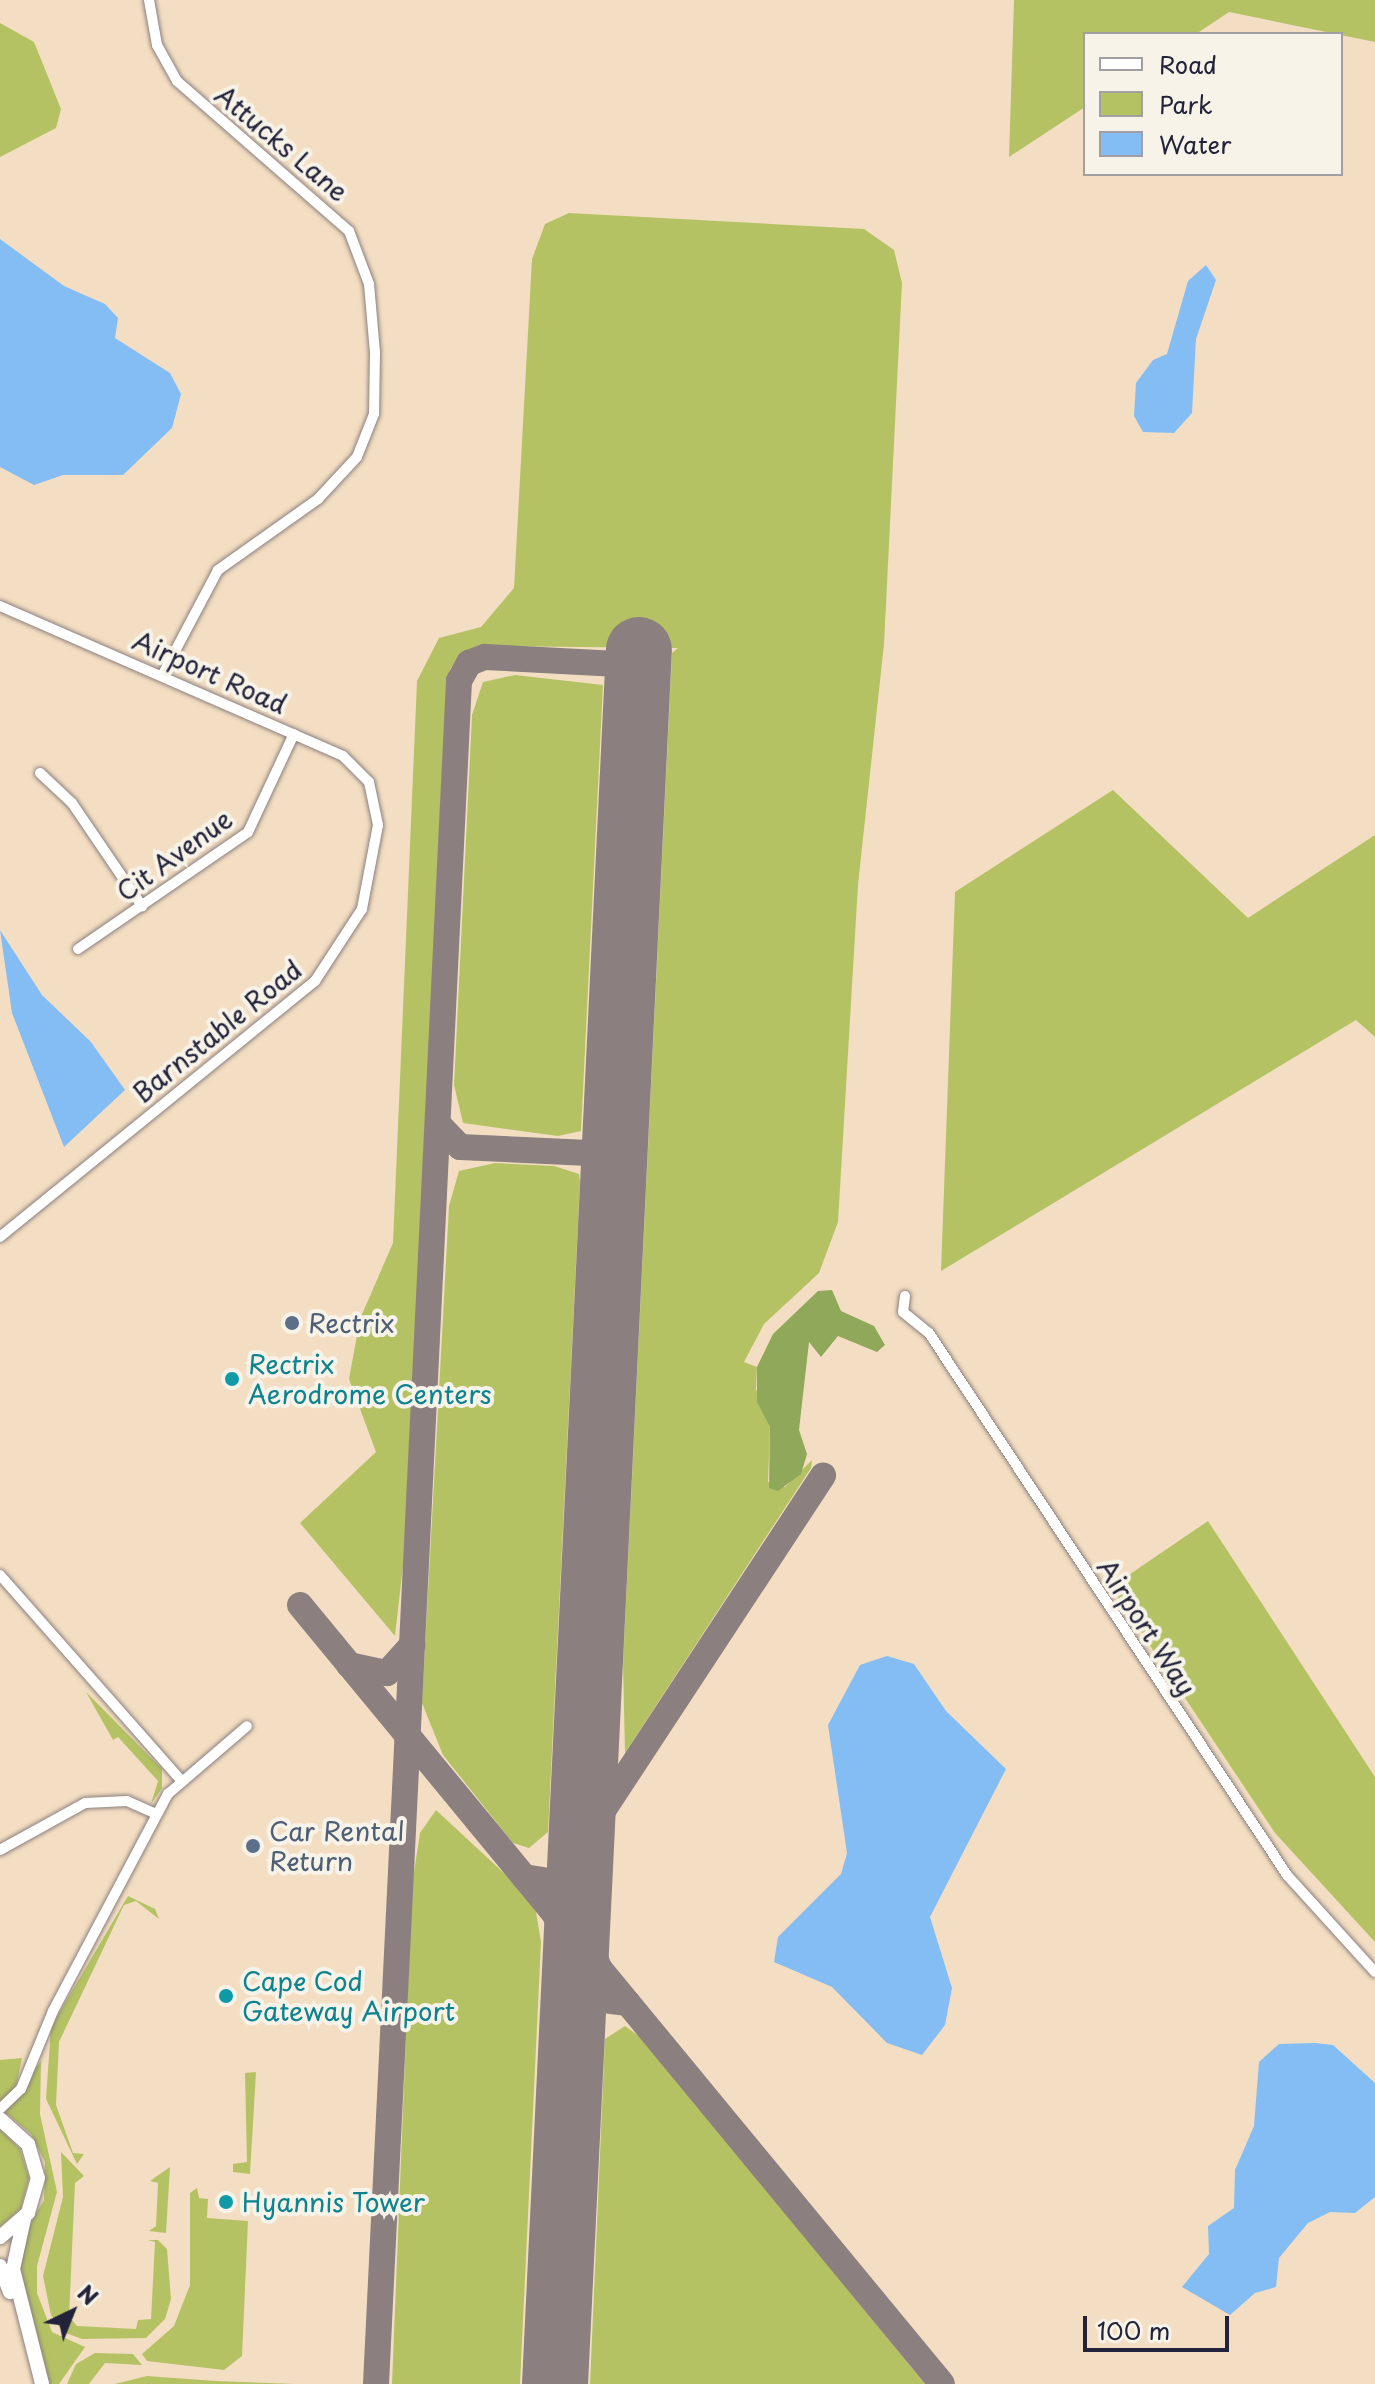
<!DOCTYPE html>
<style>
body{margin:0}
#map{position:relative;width:1375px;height:2384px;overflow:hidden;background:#f4dec3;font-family:"Playpen Sans",sans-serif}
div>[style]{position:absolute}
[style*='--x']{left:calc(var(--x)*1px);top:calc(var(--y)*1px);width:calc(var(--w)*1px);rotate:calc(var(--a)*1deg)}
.green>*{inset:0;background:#b5c263}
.forest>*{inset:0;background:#90a859}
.water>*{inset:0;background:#83bdf4}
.taxiway>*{height:26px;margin:-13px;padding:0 13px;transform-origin:13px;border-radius:13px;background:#8b807f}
.runway>*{height:66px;margin:-33px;padding:0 33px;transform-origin:33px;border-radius:33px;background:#8b807f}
.roads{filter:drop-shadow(0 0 2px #8b807f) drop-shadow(0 0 2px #8b807f)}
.minor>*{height:10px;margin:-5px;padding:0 5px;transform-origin:5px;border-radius:5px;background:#fff}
.major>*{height:14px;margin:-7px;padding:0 7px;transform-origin:7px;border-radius:7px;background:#fff}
.dots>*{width:22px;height:22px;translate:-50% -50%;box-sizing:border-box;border:4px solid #f7f3e8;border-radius:50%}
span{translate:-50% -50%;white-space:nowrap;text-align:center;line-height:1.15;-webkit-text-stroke:8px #f7f3e8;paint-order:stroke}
.street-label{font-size:26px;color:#22223b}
.service-label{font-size:26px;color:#4e5e75}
.left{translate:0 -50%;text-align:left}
.culture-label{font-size:26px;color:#0d838f}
.legend{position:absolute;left:1083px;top:32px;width:260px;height:144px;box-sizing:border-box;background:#f7f3e8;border:2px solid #a29fa3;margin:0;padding:10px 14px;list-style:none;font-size:24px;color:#22223b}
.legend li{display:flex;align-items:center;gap:16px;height:40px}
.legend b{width:40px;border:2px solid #a29fa3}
.north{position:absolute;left:32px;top:2272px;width:80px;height:80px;-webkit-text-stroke:6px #f7f3e8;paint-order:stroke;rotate:43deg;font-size:22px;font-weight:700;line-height:32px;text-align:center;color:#22223b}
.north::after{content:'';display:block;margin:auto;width:28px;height:36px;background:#22223b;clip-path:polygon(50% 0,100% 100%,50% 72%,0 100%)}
.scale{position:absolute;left:1083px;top:2316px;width:146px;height:36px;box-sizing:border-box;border:4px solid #22223b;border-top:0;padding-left:10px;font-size:24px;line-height:28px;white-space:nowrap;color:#22223b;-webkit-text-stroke:6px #f7f3e8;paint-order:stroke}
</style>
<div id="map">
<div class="green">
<i style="clip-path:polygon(1014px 0,1375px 0,1375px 42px,1229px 12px,1196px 34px,1085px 34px,1085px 107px,1009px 157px)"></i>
<i style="clip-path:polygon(0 23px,34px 42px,61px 109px,56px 128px,0 157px)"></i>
<i style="clip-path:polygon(569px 213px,864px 229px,894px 250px,902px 283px,884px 644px,858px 885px,838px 1222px,819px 1273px,764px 1324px,744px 1362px,757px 1367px,756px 1389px,770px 1427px,768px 1482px,785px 1487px,812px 1460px,811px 1468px,625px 1753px,623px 1664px,672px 653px,678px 648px,484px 646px,464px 652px,450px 669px,406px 1540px,395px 1636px,300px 1523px,376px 1452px,349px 1379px,360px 1319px,393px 1243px,417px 681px,439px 638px,481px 627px,514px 588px,532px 259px,545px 224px)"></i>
<i style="clip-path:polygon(515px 675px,603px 685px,581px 1131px,558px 1136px,463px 1123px,454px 1085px,472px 715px,483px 682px)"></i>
<i style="clip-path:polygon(1113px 790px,1248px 918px,1375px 835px,1375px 1037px,1356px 1020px,941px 1271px,955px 892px)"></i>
<i style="clip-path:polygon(495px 1163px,554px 1166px,579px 1174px,580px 1182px,548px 1832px,529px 1848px,513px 1843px,443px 1755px,422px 1703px,449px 1206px,459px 1171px)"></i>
<i style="clip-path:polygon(1208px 1521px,1375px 1777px,1375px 1942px,1275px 1833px,1111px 1587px)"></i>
<i style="clip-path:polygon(86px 1692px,162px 1769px,162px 1788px,151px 1804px,158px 1781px,118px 1737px,113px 1740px)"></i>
<i style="clip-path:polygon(436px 1810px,521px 1889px,536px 1912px,541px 1942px,520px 2384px,392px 2384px,412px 1885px,420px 1833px)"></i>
<i style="clip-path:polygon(128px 1896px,155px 1909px,159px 1919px,136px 1901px,124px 1905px,59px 2042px,56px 2105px,73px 2153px,84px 2154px,77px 2164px,46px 2099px,51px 2027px)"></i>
<i style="clip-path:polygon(625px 2026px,643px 2039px,925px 2384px,590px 2384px,605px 2039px)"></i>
<i style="clip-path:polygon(22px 2058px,15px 2091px,0 2103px,0 2060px)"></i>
<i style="clip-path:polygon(41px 2061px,40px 2114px,57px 2192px,37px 2266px,37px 2293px,52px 2332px,85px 2347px,59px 2384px,49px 2384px,19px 2269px,25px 2233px,44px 2200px,45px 2162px,31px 2134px,5px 2112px)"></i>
<i style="clip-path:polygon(256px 2072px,250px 2174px,233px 2172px,233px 2164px,247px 2162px,245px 2073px)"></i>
<i style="clip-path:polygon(0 2129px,20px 2149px,29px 2178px,21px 2208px,0 2227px)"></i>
<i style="clip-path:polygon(61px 2152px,84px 2176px,75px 2183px,69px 2317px,77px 2326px,136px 2329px,138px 2320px,151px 2319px,155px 2242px,148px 2240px,158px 2240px,167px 2249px,171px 2299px,165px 2319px,146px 2338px,82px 2339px,63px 2332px,51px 2315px,43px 2276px,63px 2197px)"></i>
<i style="clip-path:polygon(170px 2167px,166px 2233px,149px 2231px,156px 2226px,158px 2183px,150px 2181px)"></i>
<i style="clip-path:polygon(197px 2188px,199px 2198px,208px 2199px,207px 2218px,248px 2221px,242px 2356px,224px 2370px,147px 2361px,142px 2354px,174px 2326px,190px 2285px,190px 2193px)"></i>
<i style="clip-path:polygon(95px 2353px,133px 2354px,142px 2365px,105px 2363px,89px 2384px,67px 2384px,76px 2364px)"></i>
<i style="clip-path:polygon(147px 2376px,215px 2381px,296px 2384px,115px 2384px)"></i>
</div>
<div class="forest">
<i style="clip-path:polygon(832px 1290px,841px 1311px,874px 1326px,885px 1345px,877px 1352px,838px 1336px,821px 1357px,809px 1342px,799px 1430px,807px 1454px,801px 1474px,778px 1491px,769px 1488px,770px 1427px,757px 1402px,757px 1367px,773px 1334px,818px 1291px)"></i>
</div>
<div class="water">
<i style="clip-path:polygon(0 239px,64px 286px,105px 304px,118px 318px,115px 338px,170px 373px,181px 394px,172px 428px,123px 475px,63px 475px,34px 485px,0 467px)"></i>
<i style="clip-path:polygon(1206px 265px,1216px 280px,1196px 339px,1192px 413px,1174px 433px,1143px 432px,1134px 416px,1136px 383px,1153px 360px,1167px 354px,1188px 281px)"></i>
<i style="clip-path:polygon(0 930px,42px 995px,91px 1042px,125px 1090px,64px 1147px,12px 1013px)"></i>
<i style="clip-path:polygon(887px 1656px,914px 1664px,946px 1711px,1006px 1769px,930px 1917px,952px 1988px,945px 2025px,922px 2055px,887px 2043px,832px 1987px,774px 1962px,778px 1937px,841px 1874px,847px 1853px,828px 1725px,860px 1665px)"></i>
<i style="clip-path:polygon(1315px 2043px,1333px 2045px,1375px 2083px,1375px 2197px,1355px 2213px,1330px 2212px,1308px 2223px,1279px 2258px,1276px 2287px,1255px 2293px,1230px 2315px,1182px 2287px,1209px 2254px,1208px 2226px,1234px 2208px,1235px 2170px,1254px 2126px,1259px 2062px,1279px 2044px)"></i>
</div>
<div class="taxiway">
<i style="--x:438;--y:1124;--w:32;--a:46"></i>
<i style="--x:460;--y:1147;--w:129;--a:2.7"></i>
<i style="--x:589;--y:1153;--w:16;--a:-22"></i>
<i style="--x:604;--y:1147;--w:24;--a:-60"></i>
<i style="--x:589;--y:1153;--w:22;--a:34"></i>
<i style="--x:607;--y:1165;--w:19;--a:72"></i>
<i style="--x:300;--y:1605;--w:401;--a:50.5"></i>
<i style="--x:555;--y:1914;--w:59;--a:70.3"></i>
<i style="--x:349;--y:1665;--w:39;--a:12"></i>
<i style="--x:387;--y:1673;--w:38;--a:-48"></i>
<i style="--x:581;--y:1844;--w:441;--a:-56.7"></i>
<i style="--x:524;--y:1877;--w:32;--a:9"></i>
<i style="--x:556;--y:1882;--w:39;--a:-50"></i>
<i style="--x:578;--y:1914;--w:58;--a:68.7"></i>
<i style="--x:599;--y:1968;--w:539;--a:50.49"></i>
<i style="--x:572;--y:2024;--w:34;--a:-47"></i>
<i style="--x:595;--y:1999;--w:33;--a:7"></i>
<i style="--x:376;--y:2384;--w:1705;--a:-87.21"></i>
<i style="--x:459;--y:681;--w:21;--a:-61"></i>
<i style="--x:469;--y:663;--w:17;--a:-21"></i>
<i style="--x:485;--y:657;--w:152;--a:3"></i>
</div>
<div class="runway">
<i style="--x:555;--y:2384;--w:1736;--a:-87.23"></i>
</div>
<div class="roads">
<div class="minor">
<i style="--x:149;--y:0;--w:46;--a:79.9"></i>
<i style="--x:157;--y:45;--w:41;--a:60.9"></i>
<i style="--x:177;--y:81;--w:228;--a:41.1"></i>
<i style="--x:349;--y:231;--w:57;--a:69.3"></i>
<i style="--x:369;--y:284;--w:68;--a:85"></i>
<i style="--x:375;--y:352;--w:62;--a:90.9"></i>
<i style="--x:374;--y:414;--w:46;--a:111.6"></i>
<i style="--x:357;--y:457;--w:57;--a:132.9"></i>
<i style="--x:318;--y:499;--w:123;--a:144.6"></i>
<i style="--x:218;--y:570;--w:118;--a:117.9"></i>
<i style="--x:0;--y:606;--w:374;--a:23.6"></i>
<i style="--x:343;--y:756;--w:37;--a:45"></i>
<i style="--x:369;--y:782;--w:44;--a:78.2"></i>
<i style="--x:378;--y:825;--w:86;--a:100.8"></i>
<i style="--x:362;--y:909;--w:86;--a:123.1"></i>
<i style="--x:315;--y:981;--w:406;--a:140.9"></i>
<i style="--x:40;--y:773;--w:44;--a:43.2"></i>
<i style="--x:72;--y:803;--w:125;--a:55.8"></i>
<i style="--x:78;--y:949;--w:206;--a:-34.5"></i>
<i style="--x:248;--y:832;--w:108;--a:-64.9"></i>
<i style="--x:905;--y:1296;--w:16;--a:97"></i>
<i style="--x:903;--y:1312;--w:33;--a:39"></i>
<i style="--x:929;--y:1333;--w:650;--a:56.55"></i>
<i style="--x:1287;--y:1875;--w:131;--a:47.8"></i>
<i style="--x:0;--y:1575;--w:273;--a:48.6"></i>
<i style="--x:0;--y:1850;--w:97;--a:-28.9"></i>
<i style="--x:85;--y:1803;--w:42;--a:-2.7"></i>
<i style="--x:127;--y:1801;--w:32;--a:24"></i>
<i style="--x:0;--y:2109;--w:29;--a:-44"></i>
<i style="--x:21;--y:2089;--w:84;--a:-67.7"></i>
<i style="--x:53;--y:2011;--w:246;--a:-62.1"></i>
<i style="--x:168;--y:1794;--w:104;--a:-40.7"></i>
</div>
<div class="major">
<i style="--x:0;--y:2119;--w:38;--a:42"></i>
<i style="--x:28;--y:2144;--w:35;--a:74"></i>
<i style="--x:38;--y:2178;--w:36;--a:106"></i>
<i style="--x:28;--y:2213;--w:37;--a:139"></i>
<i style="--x:24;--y:2219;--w:51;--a:102.4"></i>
<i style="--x:13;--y:2269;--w:119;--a:75.8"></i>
<i style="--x:0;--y:2266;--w:28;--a:69"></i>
</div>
</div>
<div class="dots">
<i style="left:292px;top:1323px;background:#5c6f8a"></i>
<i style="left:232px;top:1379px;background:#0f9aa8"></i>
<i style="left:253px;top:1846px;background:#5c6f8a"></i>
<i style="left:226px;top:1996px;background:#0f9aa8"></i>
<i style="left:226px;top:2202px;background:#0f9aa8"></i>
</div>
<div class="street-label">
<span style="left:282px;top:143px;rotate:40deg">Attucks Lane</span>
<span style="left:210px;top:672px;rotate:24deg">Airport Road</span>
<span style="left:174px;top:855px;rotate:-36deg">Cit Avenue</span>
<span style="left:217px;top:1031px;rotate:-39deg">Barnstable Road</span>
<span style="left:1147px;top:1627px;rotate:57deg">Airport Way</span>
</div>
<div class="service-label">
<span class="left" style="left:308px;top:1323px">Rectrix</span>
<span class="left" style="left:269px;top:1846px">Car Rental<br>Return</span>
</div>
<div class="culture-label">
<span class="left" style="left:248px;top:1379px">Rectrix<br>Aerodrome Centers</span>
<span class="left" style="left:242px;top:1996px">Cape Cod<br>Gateway Airport</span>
<span class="left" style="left:242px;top:2202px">Hyannis Tower</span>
</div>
<ul class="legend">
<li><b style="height:10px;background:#fff"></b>Road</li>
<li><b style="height:22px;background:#b5c263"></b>Park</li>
<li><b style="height:22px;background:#83bdf4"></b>Water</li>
</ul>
<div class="north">N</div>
<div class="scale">100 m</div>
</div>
